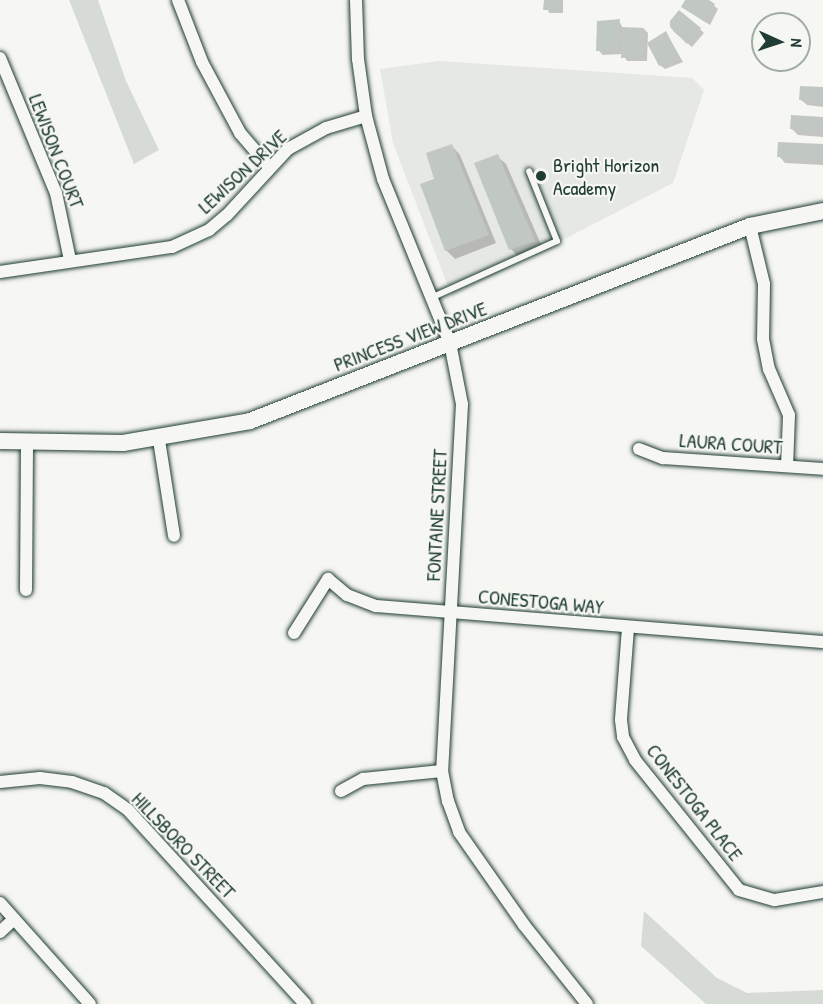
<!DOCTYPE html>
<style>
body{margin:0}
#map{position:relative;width:823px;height:1004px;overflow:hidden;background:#f6f6f2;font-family:"Patrick Hand",sans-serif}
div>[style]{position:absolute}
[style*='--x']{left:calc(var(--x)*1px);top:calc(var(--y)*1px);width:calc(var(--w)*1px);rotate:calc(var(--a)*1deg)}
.built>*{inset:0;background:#e6e8e4}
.green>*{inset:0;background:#d6dbd6}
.shadow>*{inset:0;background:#0003}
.building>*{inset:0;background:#c1c8c3}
.roads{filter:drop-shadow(0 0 2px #1f3d34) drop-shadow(0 0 2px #1f3d34)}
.service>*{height:6px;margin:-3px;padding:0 3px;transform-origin:3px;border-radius:3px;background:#f6f6f2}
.minor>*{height:12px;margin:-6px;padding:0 6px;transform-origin:6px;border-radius:6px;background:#f6f6f2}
.secondary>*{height:16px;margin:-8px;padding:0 8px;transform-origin:8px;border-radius:8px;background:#f6f6f2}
.dots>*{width:16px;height:16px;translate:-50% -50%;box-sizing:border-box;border:3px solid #f6f6f2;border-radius:50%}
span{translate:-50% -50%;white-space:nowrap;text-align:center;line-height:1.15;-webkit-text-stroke:4.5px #f6f6f2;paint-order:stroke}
.street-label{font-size:20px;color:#1f3d34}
.poi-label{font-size:20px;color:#1f3d34}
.left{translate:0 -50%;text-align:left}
.north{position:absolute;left:751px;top:12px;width:60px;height:60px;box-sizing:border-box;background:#f6f6f2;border:2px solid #a0aca6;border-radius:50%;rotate:93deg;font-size:16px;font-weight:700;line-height:24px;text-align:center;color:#1f3d34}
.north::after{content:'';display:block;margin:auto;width:21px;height:27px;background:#1f3d34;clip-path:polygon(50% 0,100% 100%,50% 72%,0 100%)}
</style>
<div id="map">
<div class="built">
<i style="clip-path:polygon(440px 61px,692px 78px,704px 90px,673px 183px,452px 297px,393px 143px,380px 69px)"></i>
</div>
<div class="green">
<i style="clip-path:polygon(69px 0,98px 0,126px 81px,159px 150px,134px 164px)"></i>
<i style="clip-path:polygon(644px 911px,717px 978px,747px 993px,823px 990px,823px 1004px,706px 1004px,641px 946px)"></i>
</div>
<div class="shadow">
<i style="clip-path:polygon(545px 0,571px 0,563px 0,563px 13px,549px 13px)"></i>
<i style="clip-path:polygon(687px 0,707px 0,718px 9px,710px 25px,683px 7px)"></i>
<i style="clip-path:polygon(619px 21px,623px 28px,644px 29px,648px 33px,647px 61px,627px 61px,623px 54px,603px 55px,599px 51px,599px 22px)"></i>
<i style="clip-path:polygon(671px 21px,700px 29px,704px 33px,692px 47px,673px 31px)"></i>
<i style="clip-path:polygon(666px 33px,683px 62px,665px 69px,660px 65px)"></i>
<i style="clip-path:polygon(823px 89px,823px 107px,807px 105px,800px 99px)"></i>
<i style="clip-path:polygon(823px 118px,823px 137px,798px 135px,792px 129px)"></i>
<i style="clip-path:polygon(452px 146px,460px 155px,496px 243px,455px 259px,446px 250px,436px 179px)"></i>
<i style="clip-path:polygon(823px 146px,823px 165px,785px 163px,779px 156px)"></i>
<i style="clip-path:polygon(497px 156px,506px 164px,543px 249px,519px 258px,511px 249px,476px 164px)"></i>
</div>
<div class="building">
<i style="clip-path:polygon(544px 0,560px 0,559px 10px,543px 10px)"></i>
<i style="clip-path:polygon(685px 0,709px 0,715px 4px,705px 22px,681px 7px)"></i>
<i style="clip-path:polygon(679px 10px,701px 28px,687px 44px,670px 27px,670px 21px)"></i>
<i style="clip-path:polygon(620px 19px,617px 51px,596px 51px,597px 21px)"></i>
<i style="clip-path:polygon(623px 27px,644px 28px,643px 57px,621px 58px)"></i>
<i style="clip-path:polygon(666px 31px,680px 58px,659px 66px,647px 43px)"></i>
<i style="clip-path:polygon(800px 86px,823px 87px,823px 102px,799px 100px)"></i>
<i style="clip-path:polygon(791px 115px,823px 117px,823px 132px,790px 129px)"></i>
<i style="clip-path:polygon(778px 142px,823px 144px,823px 160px,777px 157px)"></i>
<i style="clip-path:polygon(452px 144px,489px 235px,445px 251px,420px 184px,434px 179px,426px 153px)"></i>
<i style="clip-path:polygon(498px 154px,535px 241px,509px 250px,474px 163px)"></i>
</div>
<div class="roads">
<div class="service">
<i style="--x:433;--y:297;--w:136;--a:-24.3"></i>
<i style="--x:557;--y:241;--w:75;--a:-111.8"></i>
</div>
<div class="minor">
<i style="--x:178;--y:0;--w:66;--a:68.8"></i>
<i style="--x:202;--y:62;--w:81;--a:61.8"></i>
<i style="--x:240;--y:133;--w:45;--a:49.5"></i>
<i style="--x:356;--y:0;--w:59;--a:88.1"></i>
<i style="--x:358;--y:59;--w:58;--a:82"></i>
<i style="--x:366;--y:116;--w:65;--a:74.9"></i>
<i style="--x:383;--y:179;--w:177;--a:67.8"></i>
<i style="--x:450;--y:343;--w:62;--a:78.9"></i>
<i style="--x:462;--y:404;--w:368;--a:93.1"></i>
<i style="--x:442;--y:771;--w:31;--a:79"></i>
<i style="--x:448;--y:801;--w:33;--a:70"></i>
<i style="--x:459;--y:832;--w:113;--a:55"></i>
<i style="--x:524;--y:925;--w:101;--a:51.4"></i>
<i style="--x:0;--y:58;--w:146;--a:67.5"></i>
<i style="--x:56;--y:193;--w:68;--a:78.2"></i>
<i style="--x:750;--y:226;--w:60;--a:76.4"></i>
<i style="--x:764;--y:284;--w:55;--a:91"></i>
<i style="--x:763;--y:339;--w:31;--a:79"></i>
<i style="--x:769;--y:369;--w:50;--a:66.5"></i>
<i style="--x:789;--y:415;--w:51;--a:92.2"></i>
<i style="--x:0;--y:272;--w:174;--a:-8.3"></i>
<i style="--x:172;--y:247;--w:41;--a:-24.7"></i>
<i style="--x:209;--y:230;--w:23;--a:-40"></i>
<i style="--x:227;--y:215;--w:90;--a:-47.3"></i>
<i style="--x:288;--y:149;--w:43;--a:-28.9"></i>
<i style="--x:326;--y:128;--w:42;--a:-16.7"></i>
<i style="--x:159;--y:440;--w:97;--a:81.1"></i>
<i style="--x:639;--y:449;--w:26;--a:21"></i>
<i style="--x:663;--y:458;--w:160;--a:3.9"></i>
<i style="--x:26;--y:590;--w:149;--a:-89.6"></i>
<i style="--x:628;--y:628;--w:92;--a:94.4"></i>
<i style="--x:621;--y:720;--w:17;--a:83"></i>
<i style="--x:623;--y:737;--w:26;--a:62"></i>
<i style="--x:635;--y:760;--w:166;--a:51.3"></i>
<i style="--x:739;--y:890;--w:37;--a:16"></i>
<i style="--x:775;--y:900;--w:49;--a:-9.5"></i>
<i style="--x:294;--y:633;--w:64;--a:-57.8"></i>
<i style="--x:328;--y:579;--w:25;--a:40"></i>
<i style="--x:347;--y:595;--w:31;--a:21"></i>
<i style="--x:376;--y:606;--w:448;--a:4.6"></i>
<i style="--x:0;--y:782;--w:40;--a:-5.7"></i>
<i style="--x:40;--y:778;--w:32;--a:7"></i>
<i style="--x:72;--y:782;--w:34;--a:19"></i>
<i style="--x:104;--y:793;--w:29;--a:35"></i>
<i style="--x:128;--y:810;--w:263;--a:47.6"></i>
<i style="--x:341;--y:791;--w:25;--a:-29"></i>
<i style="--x:363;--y:779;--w:79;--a:-5.8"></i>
<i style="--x:0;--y:903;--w:135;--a:48.3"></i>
<i style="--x:0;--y:932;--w:19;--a:-43"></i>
</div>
<div class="secondary">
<i style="--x:0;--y:441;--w:123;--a:0.9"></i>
<i style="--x:123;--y:443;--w:129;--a:-9.8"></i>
<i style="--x:250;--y:421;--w:537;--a:-21.31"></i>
<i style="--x:750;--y:226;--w:75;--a:-11.6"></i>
</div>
</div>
<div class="dots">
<i style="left:541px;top:176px;background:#1f3d34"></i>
</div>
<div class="street-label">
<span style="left:57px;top:151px;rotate:69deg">LEWISON COURT</span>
<span style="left:242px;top:171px;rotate:-43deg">LEWISON DRIVE</span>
<span style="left:410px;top:336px;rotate:-21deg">PRINCESS VIEW DRIVE</span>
<span style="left:731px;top:443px;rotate:4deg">LAURA COURT</span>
<span style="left:436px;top:515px;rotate:-87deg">FONTAINE STREET</span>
<span style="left:541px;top:601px;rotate:5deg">CONESTOGA WAY</span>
<span style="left:695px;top:802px;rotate:52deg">CONESTOGA PLACE</span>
<span style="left:184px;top:845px;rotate:46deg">HILLSBORO STREET</span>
</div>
<div class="poi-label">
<span class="left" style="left:553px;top:176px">Bright Horizon<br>Academy</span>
</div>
<div class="north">N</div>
</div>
